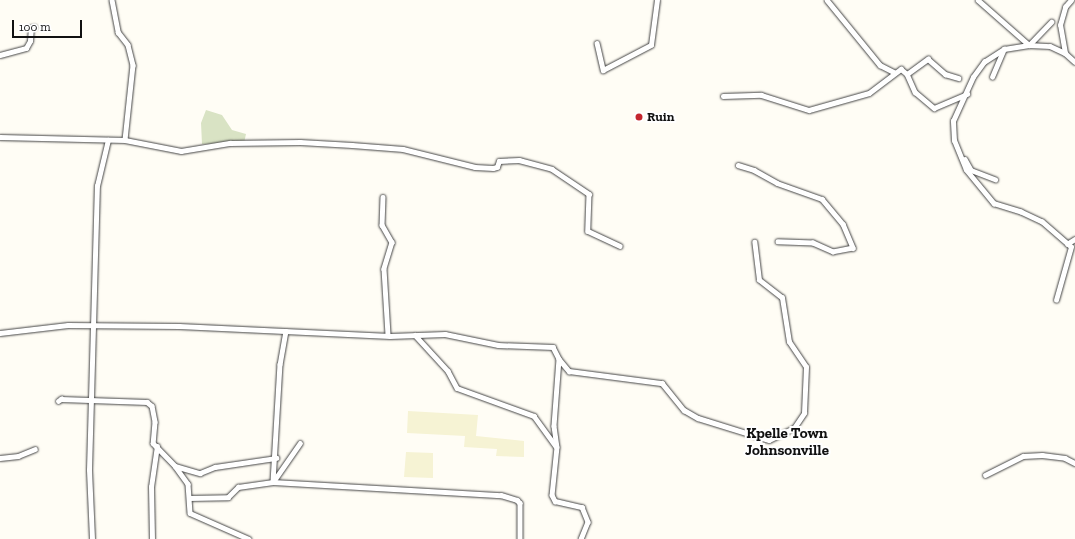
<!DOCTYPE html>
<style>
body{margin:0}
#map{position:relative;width:1075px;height:539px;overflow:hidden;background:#fffdf5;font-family:"Zilla Slab",serif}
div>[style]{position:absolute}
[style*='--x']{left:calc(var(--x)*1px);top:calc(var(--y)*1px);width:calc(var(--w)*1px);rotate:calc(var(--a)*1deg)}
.farmland>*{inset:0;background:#f6f3d4}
.cemetery>*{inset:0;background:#d9e3c4}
.roads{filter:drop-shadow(0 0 1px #444) drop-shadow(0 0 1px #444)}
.minor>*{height:4.5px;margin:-2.25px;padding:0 2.25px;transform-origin:2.25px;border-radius:2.25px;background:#fff}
.dots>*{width:11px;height:11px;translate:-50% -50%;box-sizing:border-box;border:2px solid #fff;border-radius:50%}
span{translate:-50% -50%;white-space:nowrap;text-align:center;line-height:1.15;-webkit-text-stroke:4px #fff;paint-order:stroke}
.poi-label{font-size:13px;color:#111;font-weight:700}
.left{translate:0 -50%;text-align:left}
.quarter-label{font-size:15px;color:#111;font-weight:700}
.scale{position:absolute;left:12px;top:20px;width:70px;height:18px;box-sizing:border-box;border:2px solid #111;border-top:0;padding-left:5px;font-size:12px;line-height:14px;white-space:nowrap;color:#111;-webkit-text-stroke:3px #fff;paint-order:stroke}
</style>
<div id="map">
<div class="farmland">
<i style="clip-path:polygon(408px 411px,478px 415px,476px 436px,524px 441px,524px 457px,496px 456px,497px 449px,464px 447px,465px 436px,407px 433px)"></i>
<i style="clip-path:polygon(406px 452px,433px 453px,433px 478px,404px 477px)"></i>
</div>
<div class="cemetery">
<i style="clip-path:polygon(206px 110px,222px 115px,232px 130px,246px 134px,244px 143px,202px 144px,201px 123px)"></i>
</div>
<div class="roads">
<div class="minor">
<i style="--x:112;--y:0;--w:33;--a:79"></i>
<i style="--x:118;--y:32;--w:16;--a:52"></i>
<i style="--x:128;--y:45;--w:21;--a:76"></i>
<i style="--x:133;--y:65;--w:75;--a:96.1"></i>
<i style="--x:827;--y:0;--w:84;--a:50.8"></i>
<i style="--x:880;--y:65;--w:16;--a:27"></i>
<i style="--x:978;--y:0;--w:68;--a:41.4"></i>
<i style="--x:1029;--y:45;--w:32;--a:-46"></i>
<i style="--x:597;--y:43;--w:28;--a:77"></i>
<i style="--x:603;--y:70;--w:54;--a:-27.5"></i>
<i style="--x:651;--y:45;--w:45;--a:-82.4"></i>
<i style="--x:1065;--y:53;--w:28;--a:-100"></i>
<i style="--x:1060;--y:25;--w:19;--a:-74"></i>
<i style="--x:1065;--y:7;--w:9;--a:-49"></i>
<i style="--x:0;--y:55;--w:27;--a:-15"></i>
<i style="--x:26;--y:48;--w:8;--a:-60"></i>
<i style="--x:30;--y:41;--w:13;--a:-86"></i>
<i style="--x:31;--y:28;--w:3;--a:-18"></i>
<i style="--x:907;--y:74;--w:26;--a:-36"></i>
<i style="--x:928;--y:59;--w:23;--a:41"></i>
<i style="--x:945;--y:74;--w:14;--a:17"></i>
<i style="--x:992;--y:77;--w:30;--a:-67"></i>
<i style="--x:723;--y:96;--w:38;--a:-2"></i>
<i style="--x:761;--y:95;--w:50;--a:17.4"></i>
<i style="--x:809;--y:110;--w:62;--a:-15.8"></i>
<i style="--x:869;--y:93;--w:40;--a:-37"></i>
<i style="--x:901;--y:69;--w:8;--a:40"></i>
<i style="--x:907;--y:74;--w:20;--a:66"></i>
<i style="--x:915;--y:92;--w:25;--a:40"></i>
<i style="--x:934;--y:108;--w:36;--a:-23"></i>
<i style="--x:0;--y:137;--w:125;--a:1.4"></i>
<i style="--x:125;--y:140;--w:57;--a:11.1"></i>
<i style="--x:181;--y:151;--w:50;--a:-9.3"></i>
<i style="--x:230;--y:143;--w:70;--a:-0.8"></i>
<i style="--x:300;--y:142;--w:52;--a:3.3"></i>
<i style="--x:352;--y:145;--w:51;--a:4.5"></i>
<i style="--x:403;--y:149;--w:74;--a:14"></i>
<i style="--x:475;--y:167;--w:18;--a:3"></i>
<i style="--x:493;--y:168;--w:4;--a:-14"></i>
<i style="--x:497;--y:167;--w:6;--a:-72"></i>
<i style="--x:499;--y:161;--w:20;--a:-3"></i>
<i style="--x:519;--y:160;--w:34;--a:15"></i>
<i style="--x:552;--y:169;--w:45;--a:34"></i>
<i style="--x:589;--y:194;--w:37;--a:92"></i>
<i style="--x:588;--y:231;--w:35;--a:25"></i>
<i style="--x:965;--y:159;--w:13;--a:61"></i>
<i style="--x:971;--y:170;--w:26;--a:21"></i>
<i style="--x:738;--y:165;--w:17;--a:17"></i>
<i style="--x:754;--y:170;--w:26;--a:29"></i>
<i style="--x:777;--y:183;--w:48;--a:19.6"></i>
<i style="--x:822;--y:199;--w:33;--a:50"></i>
<i style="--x:843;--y:224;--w:26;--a:67"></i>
<i style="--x:853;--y:248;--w:20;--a:169"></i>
<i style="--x:833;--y:252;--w:22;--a:-156"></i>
<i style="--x:813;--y:243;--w:35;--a:-178"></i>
<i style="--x:383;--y:197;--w:28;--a:92"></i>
<i style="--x:382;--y:225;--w:20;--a:60"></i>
<i style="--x:392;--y:242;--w:28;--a:107"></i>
<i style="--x:384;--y:269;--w:66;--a:86.5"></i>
<i style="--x:1067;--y:244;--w:9;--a:-32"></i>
<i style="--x:1056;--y:300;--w:55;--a:-74.2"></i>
<i style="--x:1071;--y:247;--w:38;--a:-139"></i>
<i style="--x:1042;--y:222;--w:23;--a:-155"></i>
<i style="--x:1021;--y:212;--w:28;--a:-163"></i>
<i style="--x:994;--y:204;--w:44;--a:-129.5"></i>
<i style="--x:966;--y:170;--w:31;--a:-112"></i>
<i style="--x:954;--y:141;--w:20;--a:-93"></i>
<i style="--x:953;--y:121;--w:48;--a:-65.6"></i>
<i style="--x:973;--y:77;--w:19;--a:-54"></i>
<i style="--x:984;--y:62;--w:24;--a:-33"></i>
<i style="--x:1004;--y:49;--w:25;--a:-9"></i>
<i style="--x:1029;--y:45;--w:21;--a:3"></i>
<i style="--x:1050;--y:46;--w:17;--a:25"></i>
<i style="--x:1065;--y:53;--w:13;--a:42"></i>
<i style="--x:286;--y:331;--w:34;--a:100"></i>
<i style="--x:280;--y:364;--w:118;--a:93.4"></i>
<i style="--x:273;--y:482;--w:228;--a:3.3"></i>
<i style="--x:501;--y:495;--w:17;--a:17"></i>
<i style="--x:517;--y:500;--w:4;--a:45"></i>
<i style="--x:520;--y:503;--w:36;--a:90"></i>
<i style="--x:0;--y:333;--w:68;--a:-6.7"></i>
<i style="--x:68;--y:325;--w:111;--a:0.5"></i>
<i style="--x:179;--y:326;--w:211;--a:2.7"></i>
<i style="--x:390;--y:336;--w:55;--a:-2.1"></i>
<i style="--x:445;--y:334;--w:54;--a:11.7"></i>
<i style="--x:498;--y:345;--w:55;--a:2.1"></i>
<i style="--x:553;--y:347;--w:13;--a:63"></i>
<i style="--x:559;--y:359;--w:67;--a:94.3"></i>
<i style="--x:554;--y:426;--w:21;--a:82"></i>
<i style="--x:557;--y:447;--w:48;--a:95.9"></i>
<i style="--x:552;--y:495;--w:7;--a:63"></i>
<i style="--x:555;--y:501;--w:28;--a:13"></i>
<i style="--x:582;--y:507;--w:16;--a:68"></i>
<i style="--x:588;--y:522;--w:18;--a:112"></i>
<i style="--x:415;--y:335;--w:49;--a:47.5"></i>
<i style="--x:448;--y:371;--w:19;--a:62"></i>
<i style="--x:457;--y:388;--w:82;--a:20"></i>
<i style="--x:534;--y:416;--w:37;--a:54"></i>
<i style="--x:559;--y:359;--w:16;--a:50"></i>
<i style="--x:569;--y:371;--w:94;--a:7.4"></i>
<i style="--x:662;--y:383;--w:35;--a:51"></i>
<i style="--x:684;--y:410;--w:16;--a:30"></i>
<i style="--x:698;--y:418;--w:74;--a:17.2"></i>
<i style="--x:769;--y:440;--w:28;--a:-26"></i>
<i style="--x:794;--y:428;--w:18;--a:-56"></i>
<i style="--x:804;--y:413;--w:46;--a:-87.5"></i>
<i style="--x:806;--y:367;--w:30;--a:-124"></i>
<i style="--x:789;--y:342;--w:45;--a:-99"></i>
<i style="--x:782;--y:298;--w:29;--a:-142"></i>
<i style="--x:759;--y:280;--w:38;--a:-97"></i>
<i style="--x:58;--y:401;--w:4;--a:-34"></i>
<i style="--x:61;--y:399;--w:86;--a:2"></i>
<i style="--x:147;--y:402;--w:6;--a:39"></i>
<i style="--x:152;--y:406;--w:16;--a:79"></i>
<i style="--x:155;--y:422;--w:21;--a:95"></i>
<i style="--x:153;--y:443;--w:32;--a:46"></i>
<i style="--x:175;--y:466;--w:26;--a:16"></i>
<i style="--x:200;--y:473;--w:16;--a:-22"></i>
<i style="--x:215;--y:467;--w:62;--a:-8.4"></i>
<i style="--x:0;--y:458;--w:18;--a:-6"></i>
<i style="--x:18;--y:456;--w:18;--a:-22"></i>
<i style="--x:175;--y:466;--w:22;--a:54"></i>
<i style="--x:188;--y:484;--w:29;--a:86"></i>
<i style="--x:190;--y:513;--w:64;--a:23.8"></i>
<i style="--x:985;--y:475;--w:42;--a:-26.6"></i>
<i style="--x:1023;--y:456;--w:19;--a:-3"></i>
<i style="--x:1042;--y:455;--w:23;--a:7"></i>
<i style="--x:1065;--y:458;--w:11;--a:27"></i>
<i style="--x:189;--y:498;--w:39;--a:-1"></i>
<i style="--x:228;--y:497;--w:14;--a:-45"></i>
<i style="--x:238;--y:487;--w:35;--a:-8"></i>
<i style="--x:273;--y:482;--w:47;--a:-55.3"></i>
<i style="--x:92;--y:539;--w:69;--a:-92.5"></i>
<i style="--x:89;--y:470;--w:284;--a:-88.4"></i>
<i style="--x:97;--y:186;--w:47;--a:-76.6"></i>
<i style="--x:152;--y:539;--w:52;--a:-91.1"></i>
<i style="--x:151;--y:487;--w:41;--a:-81.7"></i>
</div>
</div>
<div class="dots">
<i style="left:639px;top:117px;background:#c4262e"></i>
</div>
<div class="poi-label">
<span class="left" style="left:647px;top:117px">Ruin</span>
</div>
<div class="quarter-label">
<span style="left:787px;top:442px">Kpelle Town<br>Johnsonville</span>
</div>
<div class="scale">100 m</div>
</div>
